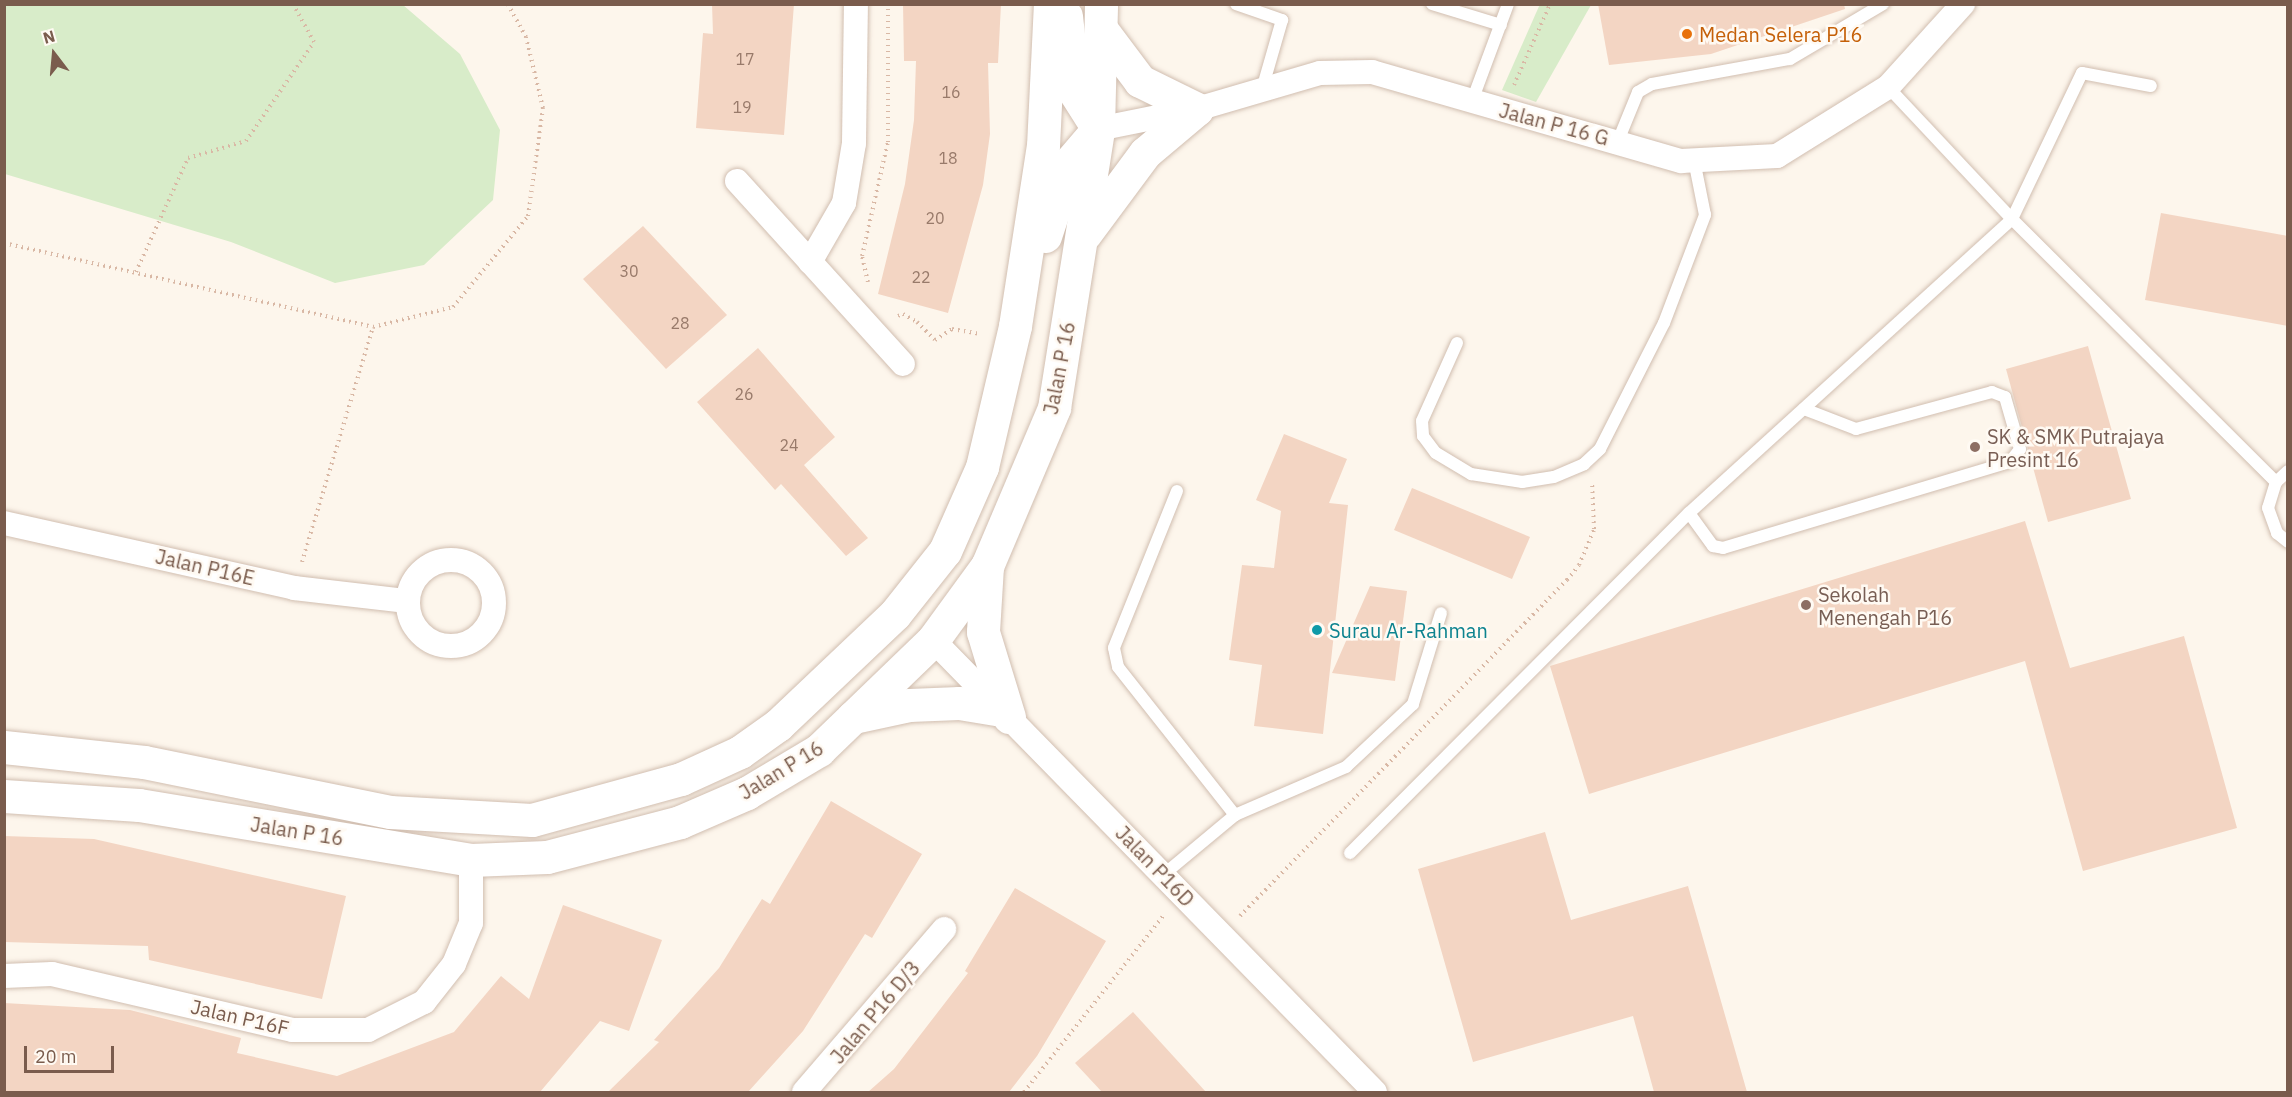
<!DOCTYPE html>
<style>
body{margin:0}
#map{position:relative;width:2292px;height:1097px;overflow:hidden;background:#fdf6ec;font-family:"IBM Plex Sans",sans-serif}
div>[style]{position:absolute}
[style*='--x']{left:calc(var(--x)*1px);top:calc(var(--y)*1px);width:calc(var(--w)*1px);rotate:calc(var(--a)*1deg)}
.green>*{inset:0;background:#d8ecc9}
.building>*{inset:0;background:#f3d5c3}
.path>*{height:4px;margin-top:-2px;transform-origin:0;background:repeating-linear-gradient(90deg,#d9b8a5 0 1.5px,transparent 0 6px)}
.roads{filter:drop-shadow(0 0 2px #d1beb0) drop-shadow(0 0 2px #d1beb0)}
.lane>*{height:12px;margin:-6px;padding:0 6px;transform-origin:6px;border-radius:6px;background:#fff}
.street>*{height:24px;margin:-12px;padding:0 12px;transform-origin:12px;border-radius:12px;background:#fff}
.street>.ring{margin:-12px;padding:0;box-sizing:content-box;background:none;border:24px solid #fff;border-radius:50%}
.secondary>*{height:33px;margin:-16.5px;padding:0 16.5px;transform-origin:16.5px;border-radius:16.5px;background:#fff}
.dots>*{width:16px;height:16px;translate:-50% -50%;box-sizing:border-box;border:3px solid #fffaf3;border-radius:50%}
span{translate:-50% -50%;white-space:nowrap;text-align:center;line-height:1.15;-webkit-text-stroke:5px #fffaf3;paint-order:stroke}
.number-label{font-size:16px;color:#987a6a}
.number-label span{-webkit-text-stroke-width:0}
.food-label{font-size:20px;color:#c56008}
.left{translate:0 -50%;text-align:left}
.street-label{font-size:20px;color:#7a5c4d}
.education-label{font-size:20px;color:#785e54}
.culture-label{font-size:20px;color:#0d838f}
.frame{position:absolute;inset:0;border:6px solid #7a5c4d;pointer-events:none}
.north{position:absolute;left:24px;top:24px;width:60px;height:60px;-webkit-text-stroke:4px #fffaf3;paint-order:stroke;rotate:344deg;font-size:16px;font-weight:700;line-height:24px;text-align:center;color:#7a5c4d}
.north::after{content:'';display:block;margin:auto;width:21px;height:27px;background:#7a5c4d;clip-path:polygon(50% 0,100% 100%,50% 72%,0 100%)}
.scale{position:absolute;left:24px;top:1046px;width:90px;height:27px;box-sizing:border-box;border:3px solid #7a5c4d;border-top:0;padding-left:8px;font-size:18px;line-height:21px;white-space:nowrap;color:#7a5c4d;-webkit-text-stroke:4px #fffaf3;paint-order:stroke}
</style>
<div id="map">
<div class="green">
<i style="clip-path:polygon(5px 4px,403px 5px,460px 54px,500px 130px,493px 200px,424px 265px,335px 283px,231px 242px,5px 174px)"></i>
<i style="clip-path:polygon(1540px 4px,1591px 5px,1536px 102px,1502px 90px)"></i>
</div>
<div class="building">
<i style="clip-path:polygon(712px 4px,794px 4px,784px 135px,696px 128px,703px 33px,713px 34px)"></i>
<i style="clip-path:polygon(903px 4px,1001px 4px,998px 63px,988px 63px,990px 134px,983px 185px,948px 313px,878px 294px,905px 184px,914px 120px,916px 61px,904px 61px)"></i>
<i style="clip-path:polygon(1598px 4px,1844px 4px,1845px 9px,1711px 54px,1609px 65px)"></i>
<i style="clip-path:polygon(2161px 213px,2288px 236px,2288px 326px,2145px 300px)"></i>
<i style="clip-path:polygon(643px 226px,727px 315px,666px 369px,583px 279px)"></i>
<i style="clip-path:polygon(2088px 346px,2131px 499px,2048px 522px,2006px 369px)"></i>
<i style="clip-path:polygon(758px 348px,835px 437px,804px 465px,868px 538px,846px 556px,781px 484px,775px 490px,697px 402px)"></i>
<i style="clip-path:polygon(1284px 434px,1347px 459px,1329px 503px,1348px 505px,1323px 734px,1254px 726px,1262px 665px,1229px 660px,1242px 565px,1274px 568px,1281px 511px,1256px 500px)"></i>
<i style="clip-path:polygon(1412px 488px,1530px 537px,1512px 579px,1394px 530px)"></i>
<i style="clip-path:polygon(2025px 521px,2070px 668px,2184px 636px,2237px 828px,2083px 871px,2025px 661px,1589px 794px,1550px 666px)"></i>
<i style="clip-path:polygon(1370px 586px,1407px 591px,1395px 681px,1332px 673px)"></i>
<i style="clip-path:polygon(831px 801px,922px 854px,872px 938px,865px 934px,803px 1031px,748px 1092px,608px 1092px,659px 1042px,654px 1040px,719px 968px,762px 899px,770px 904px)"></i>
<i style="clip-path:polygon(1545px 832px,1571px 920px,1688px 886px,1747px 1092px,1654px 1092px,1633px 1016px,1473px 1062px,1418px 869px)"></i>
<i style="clip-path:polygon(4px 836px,94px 839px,346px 896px,322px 999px,149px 960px,148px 946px,4px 942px)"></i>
<i style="clip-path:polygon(1015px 888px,1106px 941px,1037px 1056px,1009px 1092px,868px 1092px,894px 1069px,968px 973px,965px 971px)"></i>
<i style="clip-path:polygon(563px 905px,662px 940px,629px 1031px,600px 1021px,540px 1092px,4px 1092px,4px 1003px,130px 1010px,241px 1038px,237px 1053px,337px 1076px,454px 1032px,501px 976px,529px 999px)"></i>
<i style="clip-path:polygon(1133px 1012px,1206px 1092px,1102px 1092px,1075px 1063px)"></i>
</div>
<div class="path">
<i style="--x:1514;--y:85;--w:89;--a:-66"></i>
<i style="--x:4;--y:243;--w:378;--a:12.8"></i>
<i style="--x:373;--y:327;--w:82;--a:-14"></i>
<i style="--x:453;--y:307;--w:118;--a:-50.5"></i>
<i style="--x:528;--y:216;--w:109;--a:-82.1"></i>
<i style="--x:543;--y:108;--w:73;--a:-103.5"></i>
<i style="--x:526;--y:37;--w:38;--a:-119"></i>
<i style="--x:136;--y:272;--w:125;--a:-65.5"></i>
<i style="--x:188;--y:158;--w:60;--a:-16.3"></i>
<i style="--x:246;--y:141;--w:120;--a:-55.5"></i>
<i style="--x:314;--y:42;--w:43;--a:-118.9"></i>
<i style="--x:868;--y:282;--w:27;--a:-103"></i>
<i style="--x:862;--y:256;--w:117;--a:-77.2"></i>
<i style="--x:888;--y:142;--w:138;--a:-90"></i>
<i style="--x:898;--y:316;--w:5;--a:-22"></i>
<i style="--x:903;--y:314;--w:16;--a:30"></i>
<i style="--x:917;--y:322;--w:25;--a:45"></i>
<i style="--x:935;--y:340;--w:20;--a:-33"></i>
<i style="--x:952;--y:329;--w:29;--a:10"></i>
<i style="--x:302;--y:562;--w:245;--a:-73.2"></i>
<i style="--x:1240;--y:916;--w:469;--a:-45.8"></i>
<i style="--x:1567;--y:580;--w:19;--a:-51"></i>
<i style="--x:1579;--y:565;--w:39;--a:-67"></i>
<i style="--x:1594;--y:529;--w:47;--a:-92.4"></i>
<i style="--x:1024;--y:1092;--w:226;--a:-51.7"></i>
</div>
<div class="roads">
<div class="lane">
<i style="--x:1236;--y:4;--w:49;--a:19.2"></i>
<i style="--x:1282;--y:20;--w:69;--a:106.1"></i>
<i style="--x:1432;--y:4;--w:72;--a:16.9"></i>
<i style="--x:1888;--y:87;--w:181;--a:46.8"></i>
<i style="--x:2012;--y:219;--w:373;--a:44.9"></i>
<i style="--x:1472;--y:101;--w:103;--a:-69.6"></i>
<i style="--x:1618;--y:141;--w:53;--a:-67.8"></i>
<i style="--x:1638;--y:92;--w:16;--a:-30"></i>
<i style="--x:1652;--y:84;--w:140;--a:-10.3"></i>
<i style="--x:1790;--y:59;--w:108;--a:-30.6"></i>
<i style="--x:1457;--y:343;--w:85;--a:114.2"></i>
<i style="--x:1422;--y:421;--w:15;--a:86"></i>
<i style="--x:1423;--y:436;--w:21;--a:53"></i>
<i style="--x:1436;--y:453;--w:41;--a:31"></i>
<i style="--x:1471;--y:474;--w:52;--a:8.9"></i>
<i style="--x:1522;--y:482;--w:32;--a:-9"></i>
<i style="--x:1554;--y:477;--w:33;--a:-23"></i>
<i style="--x:1584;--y:464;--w:22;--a:-43"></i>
<i style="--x:1600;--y:449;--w:141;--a:-63.1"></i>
<i style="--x:1664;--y:323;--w:116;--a:-69.2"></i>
<i style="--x:1705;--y:215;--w:56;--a:-101.3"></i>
<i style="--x:2288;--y:471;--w:16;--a:137"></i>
<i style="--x:2276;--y:482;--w:27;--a:107"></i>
<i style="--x:2268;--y:508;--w:27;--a:70"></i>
<i style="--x:2277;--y:533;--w:14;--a:39"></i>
<i style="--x:1177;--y:491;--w:169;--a:111.9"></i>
<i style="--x:1114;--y:648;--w:19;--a:78"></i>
<i style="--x:1118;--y:667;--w:189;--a:51.7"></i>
<i style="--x:1689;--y:513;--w:41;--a:54"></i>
<i style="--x:1713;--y:546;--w:10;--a:11"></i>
<i style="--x:1723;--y:548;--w:300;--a:-16.7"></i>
<i style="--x:2010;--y:462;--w:16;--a:-52"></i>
<i style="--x:2020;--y:449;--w:54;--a:-106.1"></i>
<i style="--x:2005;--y:397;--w:14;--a:-159"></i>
<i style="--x:1992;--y:392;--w:141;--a:164.8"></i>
<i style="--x:1856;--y:429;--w:56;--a:-159"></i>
<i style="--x:1350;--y:853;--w:480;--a:-45.1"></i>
<i style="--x:1689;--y:513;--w:437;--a:-42.3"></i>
<i style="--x:2012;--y:219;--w:162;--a:-64.4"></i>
<i style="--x:2082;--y:73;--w:70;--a:10.7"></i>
<i style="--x:1163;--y:875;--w:94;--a:-39.8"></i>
<i style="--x:1235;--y:815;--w:121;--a:-23.4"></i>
<i style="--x:1346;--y:767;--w:92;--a:-43.2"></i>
<i style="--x:1413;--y:704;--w:95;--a:-72.9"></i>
</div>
<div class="street">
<i style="--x:1098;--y:129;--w:101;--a:-11.4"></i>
<i style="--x:1197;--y:109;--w:128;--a:-16.3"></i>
<i style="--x:1320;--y:73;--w:52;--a:-1.1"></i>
<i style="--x:1372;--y:72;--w:322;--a:16.1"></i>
<i style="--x:1681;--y:161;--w:96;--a:-3"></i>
<i style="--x:1777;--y:156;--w:131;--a:-31.9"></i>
<i style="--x:1888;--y:87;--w:112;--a:-47.9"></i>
<i style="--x:737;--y:181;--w:247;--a:47.8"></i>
<i style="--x:810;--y:262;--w:68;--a:-60"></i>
<i style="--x:844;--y:203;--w:61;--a:-80.5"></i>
<i style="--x:854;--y:143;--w:139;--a:-89.2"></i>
<i style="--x:4;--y:523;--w:297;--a:12.6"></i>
<i style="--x:294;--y:588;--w:114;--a:6.6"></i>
<i class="ring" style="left:408px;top:560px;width:62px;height:62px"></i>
<i style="--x:933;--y:640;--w:632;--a:45.64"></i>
<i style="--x:4;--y:976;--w:48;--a:-2.4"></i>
<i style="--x:52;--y:974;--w:247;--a:13.1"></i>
<i style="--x:293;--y:1030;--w:75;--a:0"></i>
<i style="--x:368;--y:1030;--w:63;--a:-26.6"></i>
<i style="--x:424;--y:1002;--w:48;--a:-51.7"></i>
<i style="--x:454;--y:964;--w:44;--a:-67.5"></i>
<i style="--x:471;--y:923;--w:63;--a:-90"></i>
<i style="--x:804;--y:1092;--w:215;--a:-49.3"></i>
</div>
<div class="secondary">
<i style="--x:1066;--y:16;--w:75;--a:83.9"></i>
<i style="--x:1074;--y:91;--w:45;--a:57.7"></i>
<i style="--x:1085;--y:234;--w:101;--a:-53.5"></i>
<i style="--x:1145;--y:153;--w:68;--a:-40.2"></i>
<i style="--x:1197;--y:109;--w:64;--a:-153.8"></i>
<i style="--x:1140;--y:81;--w:65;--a:-126.9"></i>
<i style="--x:1045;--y:236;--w:77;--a:-71.8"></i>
<i style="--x:1069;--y:163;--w:45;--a:-49.5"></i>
<i style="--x:987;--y:566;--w:66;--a:93.5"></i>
<i style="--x:983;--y:632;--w:89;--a:73"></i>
<i style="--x:853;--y:717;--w:57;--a:-12.1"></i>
<i style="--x:909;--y:705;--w:50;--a:-2.3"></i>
<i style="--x:959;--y:703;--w:43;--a:9.5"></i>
<i style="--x:4;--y:747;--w:141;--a:6.1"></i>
<i style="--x:144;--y:762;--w:251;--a:11.5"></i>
<i style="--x:390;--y:812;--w:142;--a:3.2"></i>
<i style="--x:532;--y:820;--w:155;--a:-15.4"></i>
<i style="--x:681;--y:779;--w:65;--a:-24.6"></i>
<i style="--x:740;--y:752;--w:47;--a:-35.4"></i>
<i style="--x:778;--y:725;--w:161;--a:-43.5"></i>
<i style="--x:895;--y:614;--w:80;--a:-51.6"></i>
<i style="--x:945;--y:551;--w:92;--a:-66.2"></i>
<i style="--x:982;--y:467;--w:145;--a:-76.8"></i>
<i style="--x:1015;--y:326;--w:182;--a:-81.2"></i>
<i style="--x:1043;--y:146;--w:142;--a:-87.2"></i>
<i style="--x:4;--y:796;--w:135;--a:3.8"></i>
<i style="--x:139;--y:805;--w:337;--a:9.4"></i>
<i style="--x:471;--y:860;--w:76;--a:-2.3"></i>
<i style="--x:547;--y:857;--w:138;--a:-14.7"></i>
<i style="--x:680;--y:822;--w:73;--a:-23.4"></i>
<i style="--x:747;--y:793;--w:84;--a:-30.8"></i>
<i style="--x:819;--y:750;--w:158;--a:-44"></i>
<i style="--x:933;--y:640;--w:92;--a:-53.9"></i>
<i style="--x:987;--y:566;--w:172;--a:-67"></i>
<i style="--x:1054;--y:408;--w:282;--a:-81"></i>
<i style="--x:1098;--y:129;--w:125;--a:-88.6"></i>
</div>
</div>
<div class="dots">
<i style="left:1687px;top:34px;background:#e8710a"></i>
<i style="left:1975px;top:447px;background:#8d6e63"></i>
<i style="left:1806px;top:605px;background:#8d6e63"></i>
<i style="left:1317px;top:630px;background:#0f9aa8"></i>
</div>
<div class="number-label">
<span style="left:745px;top:59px">17</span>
<span style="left:951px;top:92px">16</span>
<span style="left:742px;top:107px">19</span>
<span style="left:948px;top:158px">18</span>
<span style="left:935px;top:218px">20</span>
<span style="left:629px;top:271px">30</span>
<span style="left:921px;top:277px">22</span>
<span style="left:680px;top:323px">28</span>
<span style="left:744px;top:394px">26</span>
<span style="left:789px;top:445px">24</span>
</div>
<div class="food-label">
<span class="left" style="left:1699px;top:34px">Medan Selera P16</span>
</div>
<div class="street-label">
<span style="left:1554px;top:124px;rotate:15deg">Jalan P 16 G</span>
<span style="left:1059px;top:368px;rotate:-79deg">Jalan P 16</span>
<span style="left:205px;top:567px;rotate:13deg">Jalan P16E</span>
<span style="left:781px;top:770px;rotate:-31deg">Jalan P 16</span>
<span style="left:297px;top:831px;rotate:9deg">Jalan P 16</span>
<span style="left:1155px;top:866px;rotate:46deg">Jalan P16D</span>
<span style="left:875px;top:1012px;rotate:-50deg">Jalan P16 D/3</span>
<span style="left:240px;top:1017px;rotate:13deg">Jalan P16F</span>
</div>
<div class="education-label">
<span class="left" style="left:1987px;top:448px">SK &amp; SMK Putrajaya<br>Presint 16</span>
<span class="left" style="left:1818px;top:606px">Sekolah<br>Menengah P16</span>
</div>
<div class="culture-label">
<span class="left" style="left:1329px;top:630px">Surau Ar-Rahman</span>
</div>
<div class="frame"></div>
<div class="north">N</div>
<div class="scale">20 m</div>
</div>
